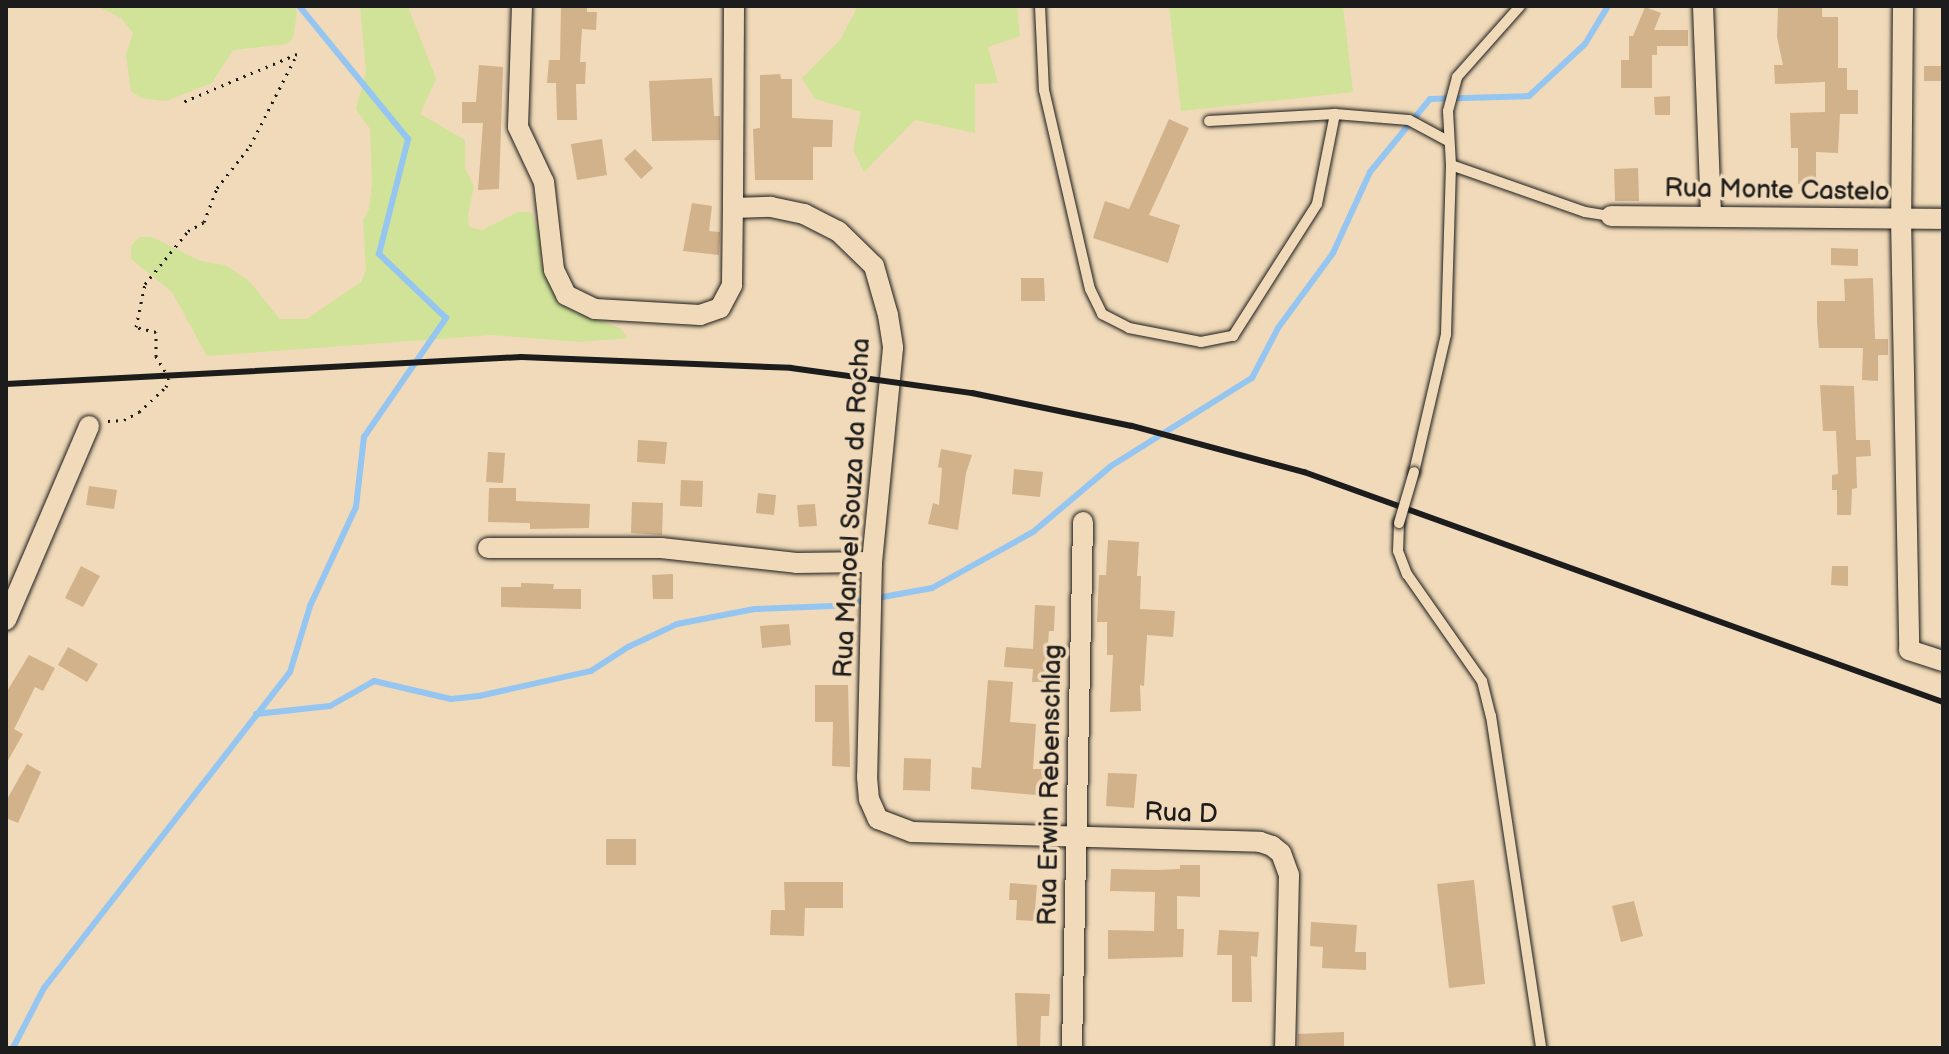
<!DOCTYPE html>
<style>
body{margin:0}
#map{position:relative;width:1949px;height:1054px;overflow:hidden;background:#f1dab9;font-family:"Balsamiq Sans",sans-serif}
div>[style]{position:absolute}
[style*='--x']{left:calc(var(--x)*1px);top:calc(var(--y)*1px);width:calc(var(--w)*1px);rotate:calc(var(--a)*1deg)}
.green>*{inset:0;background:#d0e398}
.stream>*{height:6px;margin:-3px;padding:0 3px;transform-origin:3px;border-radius:3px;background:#95c5f1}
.building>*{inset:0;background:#d1b28b}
.path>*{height:3px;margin-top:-1.5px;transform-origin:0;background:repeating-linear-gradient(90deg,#1c1c1c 0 2px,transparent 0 8px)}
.roads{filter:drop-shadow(0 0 2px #1c1c1c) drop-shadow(0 0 2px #1c1c1c)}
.service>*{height:10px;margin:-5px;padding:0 5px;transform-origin:5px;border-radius:5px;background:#f1dab9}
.minor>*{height:20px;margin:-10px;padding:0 10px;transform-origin:10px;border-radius:10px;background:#f1dab9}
.rail>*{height:6px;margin:-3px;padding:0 3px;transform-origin:3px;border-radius:3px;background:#1c1c1c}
.bridges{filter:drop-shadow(0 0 2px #1c1c1c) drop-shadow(0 0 2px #1c1c1c)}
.service-bridge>*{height:10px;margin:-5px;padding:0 5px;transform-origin:5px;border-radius:5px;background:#f1dab9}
span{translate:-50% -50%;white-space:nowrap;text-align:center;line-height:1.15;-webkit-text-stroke:7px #f1dab9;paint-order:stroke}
.street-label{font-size:26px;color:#1c1c1c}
.frame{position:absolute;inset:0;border:8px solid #1c1c1c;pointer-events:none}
</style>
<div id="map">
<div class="green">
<i style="clip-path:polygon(97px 6px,294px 6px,297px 12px,293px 39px,287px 44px,233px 50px,212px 83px,166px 101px,141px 98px,131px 91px,126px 55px,133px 33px,121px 18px)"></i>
<i style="clip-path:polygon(360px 6px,408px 6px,436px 79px,420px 114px,465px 140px,465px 168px,474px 186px,468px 215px,469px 227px,482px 230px,518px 212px,531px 212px,540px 236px,541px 263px,552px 288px,570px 310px,620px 328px,628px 338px,579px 342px,493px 335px,207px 356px,172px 292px,131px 259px,131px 246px,139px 237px,152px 237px,200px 261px,225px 265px,248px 280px,280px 319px,307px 319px,361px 282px,366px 270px,363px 220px,369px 209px,372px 182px,370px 129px,356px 109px,366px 72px)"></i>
<i style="clip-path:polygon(858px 6px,1017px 6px,1020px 36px,988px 47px,998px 83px,975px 84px,975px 133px,915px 120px,864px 172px,853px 150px,861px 112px,815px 99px,802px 78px,840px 40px)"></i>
<i style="clip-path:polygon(1169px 6px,1343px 6px,1353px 92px,1181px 111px)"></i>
</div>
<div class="stream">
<i style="--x:256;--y:714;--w:74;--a:-6.2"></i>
<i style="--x:330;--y:706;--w:51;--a:-29.6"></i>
<i style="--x:374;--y:681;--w:79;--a:13.2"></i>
<i style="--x:451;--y:699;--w:28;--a:-6"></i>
<i style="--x:479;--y:696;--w:115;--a:-12.6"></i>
<i style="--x:591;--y:671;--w:44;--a:-33"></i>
<i style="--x:628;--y:647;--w:54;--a:-25.1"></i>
<i style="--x:677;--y:624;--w:79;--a:-10.9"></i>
<i style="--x:755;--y:609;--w:78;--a:-2.2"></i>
<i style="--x:833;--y:606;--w:101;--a:-10.3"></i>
<i style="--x:932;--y:588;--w:115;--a:-29"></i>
<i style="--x:1033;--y:532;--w:102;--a:-40.2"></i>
<i style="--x:1111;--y:466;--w:166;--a:-32"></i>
<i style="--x:1252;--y:378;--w:56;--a:-62.5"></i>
<i style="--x:1278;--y:328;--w:93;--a:-53.7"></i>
<i style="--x:1333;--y:253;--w:89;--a:-65.4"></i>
<i style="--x:1370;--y:172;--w:94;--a:-50.6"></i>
<i style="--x:1430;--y:99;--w:99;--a:-1.7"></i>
<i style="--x:1529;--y:96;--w:76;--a:-42.9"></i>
<i style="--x:1585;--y:44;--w:44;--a:-58.8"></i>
<i style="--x:13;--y:1048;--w:68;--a:-62.7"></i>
<i style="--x:44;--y:988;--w:400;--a:-52.1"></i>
<i style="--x:290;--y:672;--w:69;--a:-73.1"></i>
<i style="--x:310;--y:606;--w:109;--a:-65.1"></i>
<i style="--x:356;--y:507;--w:70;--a:-83.5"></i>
<i style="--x:364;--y:437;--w:145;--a:-55.4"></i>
<i style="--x:446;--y:318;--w:93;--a:-136.3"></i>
<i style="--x:379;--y:254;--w:119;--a:-75.8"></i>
<i style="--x:408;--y:139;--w:172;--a:-129.3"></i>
</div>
<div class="building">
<i style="clip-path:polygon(561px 6px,587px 6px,587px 12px,597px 12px,596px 30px,582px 29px,580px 62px,586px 62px,585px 84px,576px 84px,577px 120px,557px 120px,556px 83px,547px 83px,549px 60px,560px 60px)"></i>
<i style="clip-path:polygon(1778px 6px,1822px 6px,1822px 17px,1838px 17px,1838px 68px,1847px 68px,1847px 90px,1858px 90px,1858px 114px,1840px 114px,1838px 153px,1816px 152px,1816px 184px,1798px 184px,1798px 148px,1791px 148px,1790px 113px,1825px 112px,1825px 82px,1775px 84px,1774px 65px,1783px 65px,1777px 37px)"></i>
<i style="clip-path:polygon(1645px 7px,1661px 13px,1654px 30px,1688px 30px,1688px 46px,1657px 46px,1657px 55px,1652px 55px,1652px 88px,1621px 88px,1621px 60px,1629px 60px,1629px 36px,1633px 36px)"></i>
<i style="clip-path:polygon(479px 65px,503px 67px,499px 189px,478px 190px,483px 123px,462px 123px,462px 102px,476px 102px)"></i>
<i style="clip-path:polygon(1924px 66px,1943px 66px,1943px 81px,1924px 81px)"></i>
<i style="clip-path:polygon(780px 74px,781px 79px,792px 79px,792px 118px,833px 120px,832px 147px,813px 147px,813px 180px,755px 180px,753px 129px,760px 128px,760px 75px)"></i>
<i style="clip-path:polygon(712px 78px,714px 116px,720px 116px,720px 140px,652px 141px,649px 81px)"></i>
<i style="clip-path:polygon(1670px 96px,1670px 115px,1655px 115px,1654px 97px)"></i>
<i style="clip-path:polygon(1169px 119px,1189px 128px,1149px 215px,1180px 225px,1168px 263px,1093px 238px,1105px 201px,1129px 209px)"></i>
<i style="clip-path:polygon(602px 139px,607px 175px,577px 180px,571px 144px)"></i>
<i style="clip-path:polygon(635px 149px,653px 168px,641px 179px,624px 159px)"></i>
<i style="clip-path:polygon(1638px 168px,1639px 201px,1615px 201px,1614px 169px)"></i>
<i style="clip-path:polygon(692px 203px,712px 206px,709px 231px,720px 232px,719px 255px,683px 251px)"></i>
<i style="clip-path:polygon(1831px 248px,1858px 249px,1858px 266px,1831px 265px)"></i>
<i style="clip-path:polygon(1021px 278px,1044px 278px,1045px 301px,1021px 301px)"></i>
<i style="clip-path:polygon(1873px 278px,1875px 339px,1888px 339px,1888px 355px,1878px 355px,1878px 381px,1862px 380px,1863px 348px,1819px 348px,1817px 322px,1817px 301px,1845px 301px,1844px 279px)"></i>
<i style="clip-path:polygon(1820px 385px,1854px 386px,1856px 440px,1870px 440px,1871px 456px,1856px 457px,1857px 488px,1852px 489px,1851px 515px,1837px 515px,1837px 490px,1832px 490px,1832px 475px,1838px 474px,1836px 431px,1823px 431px)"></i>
<i style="clip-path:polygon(638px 440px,667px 442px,665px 464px,637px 462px)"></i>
<i style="clip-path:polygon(941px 449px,972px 455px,966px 473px,958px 530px,928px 524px,933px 503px,939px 505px,942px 468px,938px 467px)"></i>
<i style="clip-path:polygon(488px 452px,505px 453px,503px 483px,486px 482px)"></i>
<i style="clip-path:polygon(1014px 469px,1043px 472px,1040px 497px,1012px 494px)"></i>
<i style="clip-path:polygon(681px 480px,703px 481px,702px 507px,680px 506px)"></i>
<i style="clip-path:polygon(89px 486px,117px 490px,114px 509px,86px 505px)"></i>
<i style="clip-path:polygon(489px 488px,516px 488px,516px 501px,590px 504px,589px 528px,530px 529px,530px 523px,488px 522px)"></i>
<i style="clip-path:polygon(758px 493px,776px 495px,774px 515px,756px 513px)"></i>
<i style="clip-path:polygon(632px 502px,663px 503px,662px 535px,631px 533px)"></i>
<i style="clip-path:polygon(815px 504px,817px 526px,799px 527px,797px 505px)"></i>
<i style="clip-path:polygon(1108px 540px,1139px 542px,1137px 576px,1141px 576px,1140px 609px,1175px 611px,1173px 637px,1147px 635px,1144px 686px,1140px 685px,1141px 711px,1110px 712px,1113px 655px,1107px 655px,1107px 622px,1097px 622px,1099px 575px,1106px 575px)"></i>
<i style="clip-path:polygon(81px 566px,100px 576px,83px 607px,65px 598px)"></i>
<i style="clip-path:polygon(1832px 566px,1848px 566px,1848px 586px,1831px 585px)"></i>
<i style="clip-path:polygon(673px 574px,673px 599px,653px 599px,652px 575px)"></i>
<i style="clip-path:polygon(521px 583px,554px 584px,553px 589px,581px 589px,581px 609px,501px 607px,501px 587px,521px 587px)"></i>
<i style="clip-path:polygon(1035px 605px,1055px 606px,1054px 631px,1049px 631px,1045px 682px,1032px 682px,1033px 669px,1004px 667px,1006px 647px,1033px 649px)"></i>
<i style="clip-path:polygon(789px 624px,791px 645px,762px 648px,760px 626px)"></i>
<i style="clip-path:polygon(68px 647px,98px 664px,87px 682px,58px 665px)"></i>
<i style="clip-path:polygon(29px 655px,55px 668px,43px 691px,35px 687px,14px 729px,23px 734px,6px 764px,6px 693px)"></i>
<i style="clip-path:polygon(988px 680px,1013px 682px,1010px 722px,1036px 724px,1033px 769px,1046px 769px,1046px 796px,971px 789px,972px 767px,981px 768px)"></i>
<i style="clip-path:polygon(815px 685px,848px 685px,850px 767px,832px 766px,833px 722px,815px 722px)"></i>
<i style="clip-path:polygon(904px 758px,931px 759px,930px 791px,903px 790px)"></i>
<i style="clip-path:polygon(27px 764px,41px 772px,18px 823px,6px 818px,6px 801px)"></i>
<i style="clip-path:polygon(1108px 773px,1137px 774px,1134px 808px,1106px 806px)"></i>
<i style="clip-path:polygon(606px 839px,636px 839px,636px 865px,606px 865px)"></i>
<i style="clip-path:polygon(1180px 865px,1200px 865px,1200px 897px,1177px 896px,1177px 929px,1184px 929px,1183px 957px,1108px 959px,1108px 930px,1154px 931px,1155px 892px,1110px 891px,1111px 869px,1155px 870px,1180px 869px)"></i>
<i style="clip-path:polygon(1474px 880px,1485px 984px,1449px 988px,1437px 884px)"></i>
<i style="clip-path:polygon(784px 882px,843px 882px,843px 908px,805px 908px,804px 936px,770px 935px,771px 910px,785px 910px)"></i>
<i style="clip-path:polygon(1010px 883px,1037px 885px,1034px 921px,1016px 920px,1017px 900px,1009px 900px)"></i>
<i style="clip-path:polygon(1634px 901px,1643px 936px,1621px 942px,1612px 906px)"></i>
<i style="clip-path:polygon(1311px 922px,1357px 925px,1355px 952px,1366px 952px,1366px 970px,1322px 968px,1323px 947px,1310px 946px)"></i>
<i style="clip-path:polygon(1219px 930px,1259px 932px,1257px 957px,1251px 956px,1252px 1002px,1232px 1002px,1232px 955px,1217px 955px)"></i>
<i style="clip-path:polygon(1015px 993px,1050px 994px,1049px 1016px,1041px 1016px,1040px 1048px,1017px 1047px)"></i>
<i style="clip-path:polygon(1344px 1032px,1344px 1048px,1298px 1048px,1298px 1034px)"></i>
</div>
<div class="path">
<i style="--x:108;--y:421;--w:16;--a:-4"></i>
<i style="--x:124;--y:420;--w:17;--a:-28"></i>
<i style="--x:139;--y:412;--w:37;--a:-43"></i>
<i style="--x:166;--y:387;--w:9;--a:-72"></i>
<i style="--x:169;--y:378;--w:26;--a:-121"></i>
<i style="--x:156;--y:356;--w:24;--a:-90"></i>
<i style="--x:156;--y:332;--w:21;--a:-166"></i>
<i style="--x:136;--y:327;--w:44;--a:-78.2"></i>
<i style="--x:145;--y:284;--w:68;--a:-50.9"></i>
<i style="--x:188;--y:231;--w:18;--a:-29"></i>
<i style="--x:204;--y:222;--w:36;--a:-69"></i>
<i style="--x:217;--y:188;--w:53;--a:-51.8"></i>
<i style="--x:250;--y:146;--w:103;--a:-62.9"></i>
<i style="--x:297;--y:54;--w:124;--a:157.2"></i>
</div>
<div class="roads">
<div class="service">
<i style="--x:1040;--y:6;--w:84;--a:87.3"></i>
<i style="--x:1044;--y:90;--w:204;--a:77"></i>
<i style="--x:1090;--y:289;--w:28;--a:64"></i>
<i style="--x:1102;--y:314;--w:30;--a:27"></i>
<i style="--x:1129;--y:328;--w:73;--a:11"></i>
<i style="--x:1201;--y:342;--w:33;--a:-11"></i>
<i style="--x:1233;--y:336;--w:156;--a:-57.5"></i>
<i style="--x:1317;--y:204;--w:92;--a:-78.7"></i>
<i style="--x:1335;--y:114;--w:74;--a:4.6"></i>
<i style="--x:1409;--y:120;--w:44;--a:28.3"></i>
<i style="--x:1209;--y:121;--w:126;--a:-3.2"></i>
<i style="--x:1451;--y:165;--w:142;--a:19.3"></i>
<i style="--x:1585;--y:212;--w:26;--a:9"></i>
<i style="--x:1414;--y:472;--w:142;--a:-76.9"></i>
<i style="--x:1446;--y:334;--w:169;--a:-88.3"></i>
<i style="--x:1451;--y:165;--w:54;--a:-93.2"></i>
<i style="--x:1448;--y:111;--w:35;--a:-75"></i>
<i style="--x:1457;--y:77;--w:95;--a:-48.4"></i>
<i style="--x:1399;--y:523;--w:28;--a:92"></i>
<i style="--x:1398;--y:551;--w:25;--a:69"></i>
<i style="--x:1407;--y:574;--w:131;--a:55"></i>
<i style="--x:1482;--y:681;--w:36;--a:76"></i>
<i style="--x:1491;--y:716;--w:336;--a:81.4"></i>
</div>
<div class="minor">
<i style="--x:522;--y:6;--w:121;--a:91.9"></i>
<i style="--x:518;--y:127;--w:61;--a:64.7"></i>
<i style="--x:544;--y:182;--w:89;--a:83.5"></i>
<i style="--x:554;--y:270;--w:28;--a:64"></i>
<i style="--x:566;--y:295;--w:32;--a:26"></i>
<i style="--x:595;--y:309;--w:105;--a:3.3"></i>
<i style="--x:700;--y:315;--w:21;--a:-19"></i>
<i style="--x:720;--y:308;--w:26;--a:-62"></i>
<i style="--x:732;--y:285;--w:77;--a:-89.3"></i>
<i style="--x:734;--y:6;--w:202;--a:90.3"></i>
<i style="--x:733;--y:208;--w:38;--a:-2"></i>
<i style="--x:771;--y:207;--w:34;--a:12"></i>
<i style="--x:804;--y:214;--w:38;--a:27"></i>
<i style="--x:838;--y:231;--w:50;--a:44.2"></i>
<i style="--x:874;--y:266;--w:51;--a:74.1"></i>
<i style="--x:888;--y:315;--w:33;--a:81"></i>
<i style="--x:893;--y:348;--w:215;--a:95.6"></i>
<i style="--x:872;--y:562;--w:215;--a:91.3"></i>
<i style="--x:867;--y:777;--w:22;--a:85"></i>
<i style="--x:869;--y:799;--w:22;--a:66"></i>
<i style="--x:878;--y:819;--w:36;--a:21"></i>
<i style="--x:912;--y:832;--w:348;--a:1.6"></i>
<i style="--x:1260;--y:842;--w:13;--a:18"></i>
<i style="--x:1272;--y:846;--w:11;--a:38"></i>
<i style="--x:1281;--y:853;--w:23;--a:70"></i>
<i style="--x:1289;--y:875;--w:173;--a:91.3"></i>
<i style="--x:1703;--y:6;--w:210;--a:87.8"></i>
<i style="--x:1903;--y:6;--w:212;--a:90.5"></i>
<i style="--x:1901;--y:218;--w:432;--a:88.9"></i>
<i style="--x:1909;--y:650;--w:36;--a:18"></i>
<i style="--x:1611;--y:216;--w:332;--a:0.5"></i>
<i style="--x:488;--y:548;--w:173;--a:0"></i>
<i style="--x:661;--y:548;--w:136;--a:6.3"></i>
<i style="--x:796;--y:563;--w:76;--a:-0.8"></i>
<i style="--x:6;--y:620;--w:211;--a:-66.8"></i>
<i style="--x:1072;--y:1048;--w:526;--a:-88.8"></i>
</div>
</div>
<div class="rail">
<i style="--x:6;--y:384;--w:516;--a:-3"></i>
<i style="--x:521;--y:357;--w:270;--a:2.3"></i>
<i style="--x:791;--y:368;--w:183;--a:7.9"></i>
<i style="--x:972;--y:393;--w:163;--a:11.7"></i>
<i style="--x:1132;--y:426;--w:178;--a:15"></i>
<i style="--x:1304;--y:472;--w:679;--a:19.8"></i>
</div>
<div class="bridges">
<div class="service-bridge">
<i style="--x:1399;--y:523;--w:53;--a:-73.6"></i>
</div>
</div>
<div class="street-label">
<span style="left:1777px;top:191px;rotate:1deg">Rua Monte Castelo</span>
<span style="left:853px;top:508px;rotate:-87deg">Rua Manoel Souza da Rocha</span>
<span style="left:1051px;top:785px;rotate:-89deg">Rua Erwin Rebenschlag</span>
<span style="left:1181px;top:814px;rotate:2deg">Rua D</span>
</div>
<div class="frame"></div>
</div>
